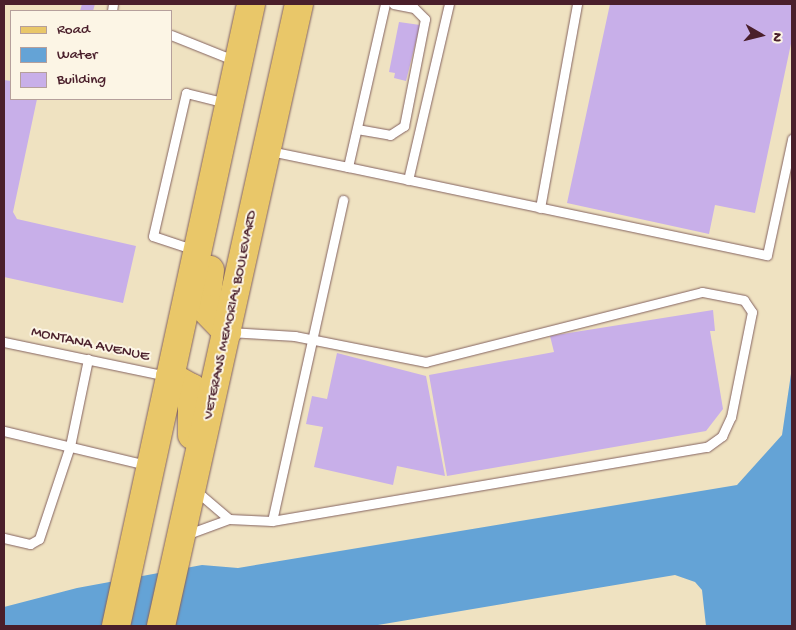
<!DOCTYPE html>
<style>
body{margin:0}
#map{position:relative;width:796px;height:630px;overflow:hidden;background:#efe2c1;font-family:"Gochi Hand",sans-serif}
div>[style]{position:absolute}
[style*='--x']{left:calc(var(--x)*1px);top:calc(var(--y)*1px);width:calc(var(--w)*1px);rotate:calc(var(--a)*1deg)}
.water>*{inset:0;background:#64a3d6}
.building>*{inset:0;background:#c8afe9}
.roads{filter:drop-shadow(0 0 1px #846360) drop-shadow(0 0 1px #846360)}
.service>*{height:9px;margin:-4.5px;padding:0 4.5px;transform-origin:4.5px;border-radius:4.5px;background:#fff}
.primary>*{height:28px;margin:-14px;padding:0 14px;transform-origin:14px;border-radius:14px;background:#e9c769}
span{translate:-50% -50%;white-space:nowrap;text-align:center;line-height:1.15;-webkit-text-stroke:4px #fcf5e5;paint-order:stroke}
.street-label{font-size:15px;color:#4a1f2b}
.frame{position:absolute;inset:0;border:5px solid #4a1f2b;pointer-events:none}
.legend{position:absolute;left:10px;top:10px;width:162px;height:90px;box-sizing:border-box;background:#fcf5e5;border:1px solid #b59f9b;margin:0;padding:6px 9px;list-style:none;font-size:15px;color:#4a1f2b}
.legend li{display:flex;align-items:center;gap:10px;height:25px}
.legend b{width:25px;border:1px solid #b59f9b}
.north{position:absolute;left:736px;top:10px;width:50px;height:50px;-webkit-text-stroke:4px #fcf5e5;paint-order:stroke;rotate:98deg;font-size:14px;font-weight:700;line-height:20px;text-align:center;color:#4a1f2b}
.north::after{content:'';display:block;margin:auto;width:18px;height:22px;background:#4a1f2b;clip-path:polygon(50% 0,100% 100%,50% 72%,0 100%)}
</style>
<div id="map">
<div class="water">
<i style="clip-path:polygon(792px 367px,791px 626px,706px 626px,702px 590px,695px 582px,675px 575px,372px 626px,4px 626px,4px 607px,77px 588px,202px 565px,238px 568px,737px 485px,782px 435px)"></i>
</div>
<div class="building">
<i style="clip-path:polygon(82px 4px,95px 4px,93px 11px,80px 11px)"></i>
<i style="clip-path:polygon(610px 4px,792px 4px,792px 39px,755px 213px,715px 205px,709px 234px,567px 203px)"></i>
<i style="clip-path:polygon(399px 22px,420px 25px,406px 81px,394px 78px,395px 73px,389px 72px)"></i>
<i style="clip-path:polygon(4px 80px,11px 81px,11px 99px,37px 99px,13px 212px,17px 219px,136px 246px,123px 303px,4px 277px)"></i>
<i style="clip-path:polygon(713px 310px,715px 331px,710px 331px,723px 409px,706px 431px,447px 476px,429px 375px,554px 352px,550px 336px)"></i>
<i style="clip-path:polygon(337px 353px,426px 376px,445px 476px,397px 466px,393px 485px,314px 467px,323px 427px,306px 424px,312px 396px,327px 399px)"></i>
</div>
<div class="roads">
<div class="service">
<i style="--x:385;--y:4;--w:167;--a:102.8"></i>
<i style="--x:348;--y:167;--w:428;--a:11.9"></i>
<i style="--x:767;--y:255;--w:119;--a:-77.8"></i>
<i style="--x:112;--y:11;--w:7;--a:-82"></i>
<i style="--x:171;--y:35;--w:70;--a:21.8"></i>
<i style="--x:357;--y:129;--w:34;--a:10"></i>
<i style="--x:390;--y:135;--w:17;--a:-33"></i>
<i style="--x:404;--y:126;--w:109;--a:-78.9"></i>
<i style="--x:425;--y:19;--w:16;--a:-135"></i>
<i style="--x:414;--y:8;--w:21;--a:-169"></i>
<i style="--x:270;--y:151;--w:80;--a:11.6"></i>
<i style="--x:408;--y:180;--w:181;--a:-76.9"></i>
<i style="--x:540;--y:208;--w:207;--a:-79.7"></i>
<i style="--x:195;--y:250;--w:44;--a:-161.6"></i>
<i style="--x:153;--y:236;--w:147;--a:-77"></i>
<i style="--x:186;--y:93;--w:41;--a:14"></i>
<i style="--x:4;--y:342;--w:167;--a:11.8"></i>
<i style="--x:4;--y:431;--w:147;--a:13.4"></i>
<i style="--x:229;--y:519;--w:43;--a:2.7"></i>
<i style="--x:272;--y:521;--w:441;--a:-9.7"></i>
<i style="--x:707;--y:447;--w:19;--a:-36"></i>
<i style="--x:722;--y:436;--w:21;--a:-65"></i>
<i style="--x:731;--y:417;--w:107;--a:-78.7"></i>
<i style="--x:752;--y:312;--w:14;--a:-124"></i>
<i style="--x:744;--y:300;--w:43;--a:-169.2"></i>
<i style="--x:702;--y:292;--w:285;--a:165.8"></i>
<i style="--x:426;--y:362;--w:134;--a:-168.8"></i>
<i style="--x:295;--y:336;--w:66;--a:-176.5"></i>
<i style="--x:272;--y:521;--w:329;--a:-77.5"></i>
<i style="--x:188;--y:534;--w:44;--a:-20.1"></i>
<i style="--x:229;--y:519;--w:45;--a:-139.5"></i>
<i style="--x:4;--y:538;--w:27;--a:13"></i>
<i style="--x:30;--y:544;--w:10;--a:-29"></i>
<i style="--x:39;--y:539;--w:98;--a:-71.6"></i>
<i style="--x:70;--y:446;--w:89;--a:-78.3"></i>
</div>
<div class="primary">
<i style="--x:210;--y:270;--w:39;--a:97"></i>
<i style="--x:205;--y:309;--w:32;--a:46"></i>
<i style="--x:170;--y:376;--w:25;--a:29"></i>
<i style="--x:192;--y:388;--w:47;--a:90"></i>
<i style="--x:116;--y:626;--w:636;--a:-77.75"></i>
<i style="--x:161;--y:626;--w:637;--a:-77.49"></i>
</div>
</div>
<div class="street-label">
<span style="left:231px;top:315px;rotate:-78deg">VETERANS MEMORIAL BOULEVARD</span>
<span style="left:90px;top:345px;rotate:12deg">MONTANA AVENUE</span>
</div>
<div class="frame"></div>
<ul class="legend">
<li><b style="height:6px;background:#e9c769"></b>Road</li>
<li><b style="height:14px;background:#64a3d6"></b>Water</li>
<li><b style="height:14px;background:#c8afe9"></b>Building</li>
</ul>
<div class="north">N</div>
</div>
